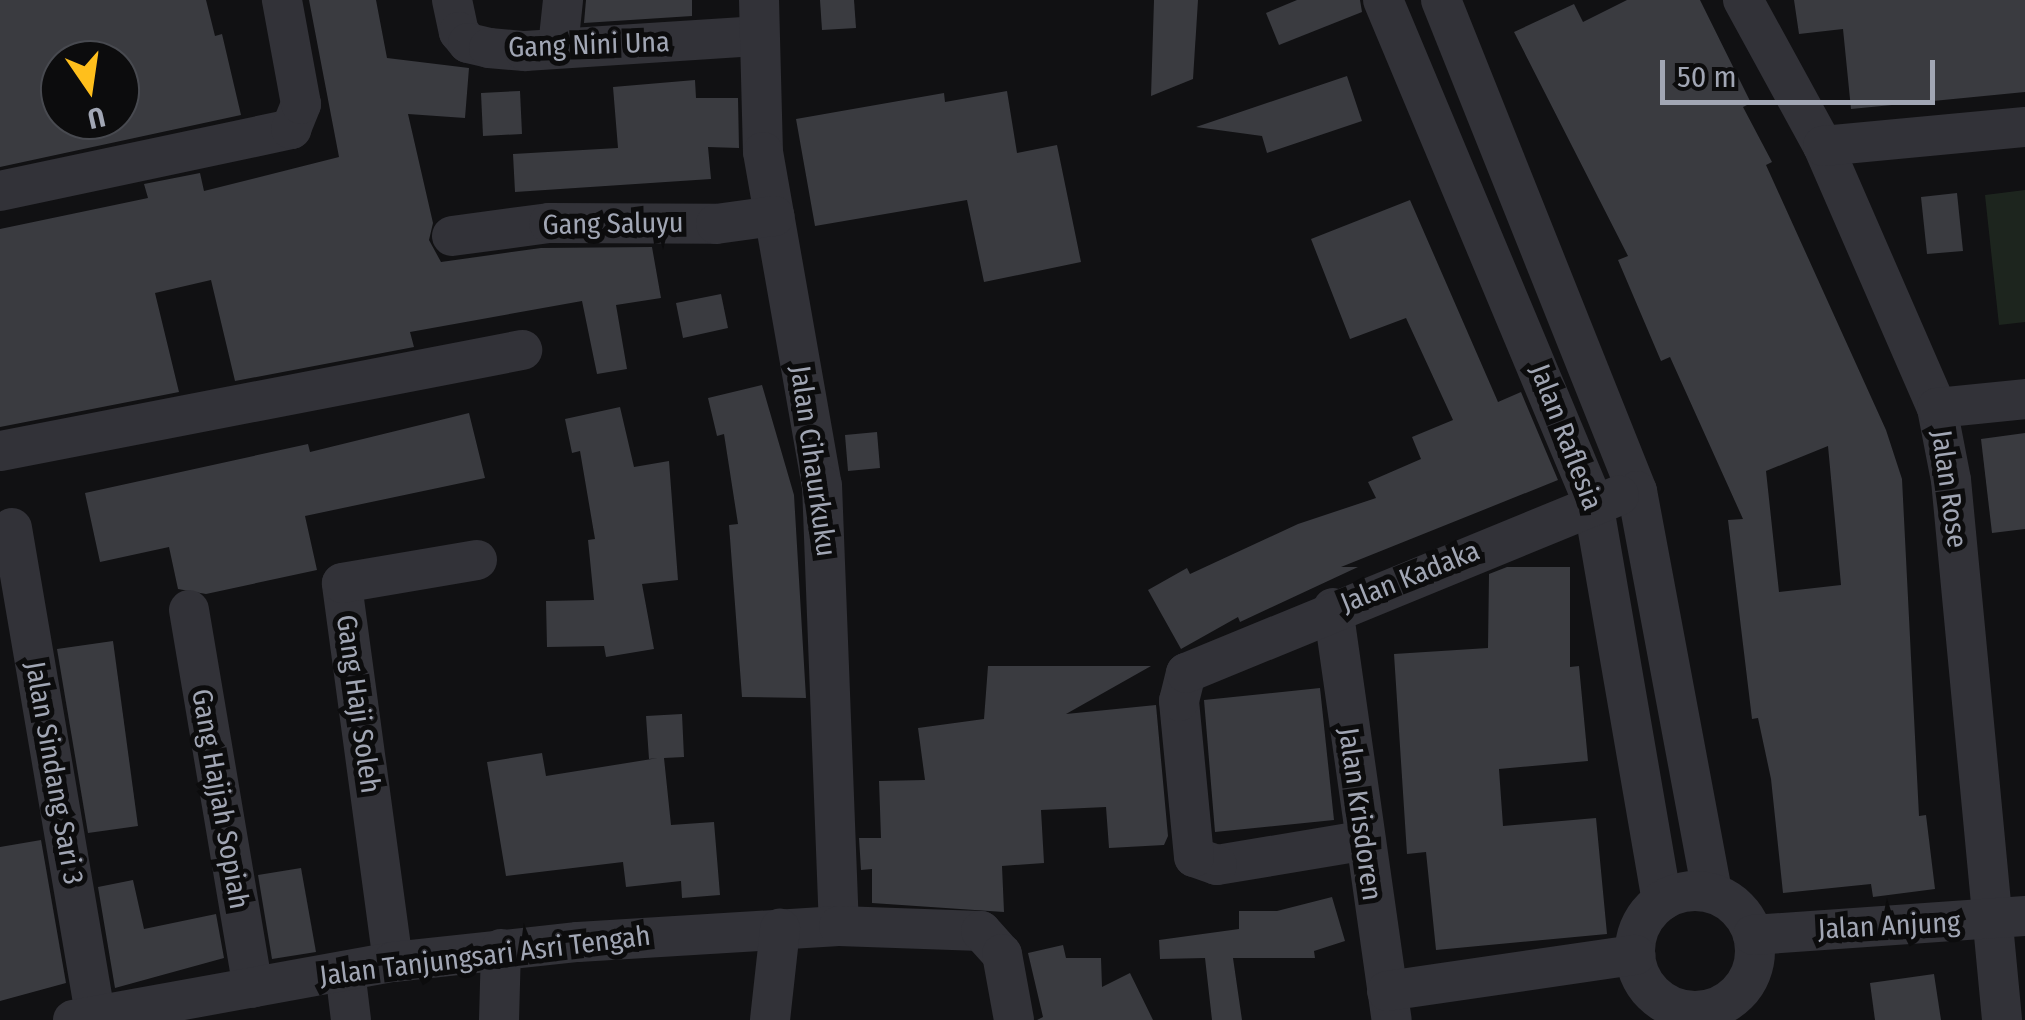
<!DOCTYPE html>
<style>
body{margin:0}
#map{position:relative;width:2025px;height:1020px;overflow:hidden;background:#111113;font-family:"Fira Sans Condensed",sans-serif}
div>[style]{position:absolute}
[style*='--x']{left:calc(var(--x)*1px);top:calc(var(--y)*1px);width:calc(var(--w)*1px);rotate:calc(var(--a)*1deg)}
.green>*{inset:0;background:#1d251e}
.building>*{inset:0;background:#3a3b40}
.minor>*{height:40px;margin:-20px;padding:0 20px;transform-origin:20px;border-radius:20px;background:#323238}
.minor>.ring{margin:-20px;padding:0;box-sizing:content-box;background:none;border:40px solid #323238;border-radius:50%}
span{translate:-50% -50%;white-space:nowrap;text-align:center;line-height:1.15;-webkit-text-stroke:10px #0c0c0d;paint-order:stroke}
.street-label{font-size:28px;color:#a1a6b4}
.north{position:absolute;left:40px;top:40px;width:100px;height:100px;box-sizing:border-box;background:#0c0c0d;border:2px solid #484a50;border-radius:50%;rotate:167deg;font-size:28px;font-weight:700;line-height:40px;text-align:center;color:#a1a6b4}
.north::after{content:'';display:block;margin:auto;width:35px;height:45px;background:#ffbf1c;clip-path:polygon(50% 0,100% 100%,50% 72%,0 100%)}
.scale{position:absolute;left:1660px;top:60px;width:275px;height:45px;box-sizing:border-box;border:5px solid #a1a6b4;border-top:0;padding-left:12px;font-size:30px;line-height:35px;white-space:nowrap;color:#a1a6b4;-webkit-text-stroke:8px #0c0c0d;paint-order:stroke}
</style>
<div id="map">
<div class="green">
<i style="clip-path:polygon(2025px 190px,2025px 322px,1999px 325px,1985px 195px)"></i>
</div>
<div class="building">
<i style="clip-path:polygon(evenodd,0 0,206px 0,215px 36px,222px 34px,241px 115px,0 167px,0 0,60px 60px,120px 60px,120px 120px,60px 120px,60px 60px)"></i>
<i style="clip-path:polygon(309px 0,376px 0,387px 58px,469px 68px,465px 118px,408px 114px,433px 223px,429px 240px,441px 262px,541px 248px,652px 247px,661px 298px,616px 305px,627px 369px,597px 374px,582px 301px,410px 332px,414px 347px,235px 381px,211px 280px,155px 293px,179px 392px,0 427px,0 229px,148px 198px,144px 184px,200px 173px,204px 191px,339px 157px)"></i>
<i style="clip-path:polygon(586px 0,692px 0,692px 16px,584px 23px)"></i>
<i style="clip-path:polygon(820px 0,854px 0,856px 28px,822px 30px)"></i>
<i style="clip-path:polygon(1154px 0,1198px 0,1193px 79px,1151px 96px)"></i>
<i style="clip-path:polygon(1297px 0,1360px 0,1362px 12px,1279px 45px,1266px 13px)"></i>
<i style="clip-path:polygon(evenodd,1627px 0,1700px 0,1751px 103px,1743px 107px,1772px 162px,1766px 165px,1886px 430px,1902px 479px,1919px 816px,1926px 815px,1935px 889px,1873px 897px,1871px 884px,1783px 893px,1771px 779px,1758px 718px,1752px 719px,1728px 520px,1743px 519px,1670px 357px,1661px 361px,1618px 260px,1628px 256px,1514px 32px,1574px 4px,1583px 22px,1627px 0,1828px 446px,1841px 585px,1779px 592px,1766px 471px,1828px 446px)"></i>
<i style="clip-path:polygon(1794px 0,2025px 0,2025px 92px,1851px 109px,1843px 29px,1799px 34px)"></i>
<i style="clip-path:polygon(1347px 76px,1362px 121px,1267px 153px,1262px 136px,1196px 127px)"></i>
<i style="clip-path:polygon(695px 80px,696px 98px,738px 98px,739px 148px,708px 147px,711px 179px,515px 192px,513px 154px,618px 148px,613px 87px)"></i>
<i style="clip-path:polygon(520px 91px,522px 134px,483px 136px,481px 93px)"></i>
<i style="clip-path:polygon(1007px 91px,1017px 153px,1057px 145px,1081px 262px,984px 282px,967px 200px,815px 226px,796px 119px,944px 93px,945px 102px)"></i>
<i style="clip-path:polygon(1957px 193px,1963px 251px,1927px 254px,1921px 197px)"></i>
<i style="clip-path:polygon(1410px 200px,1498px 402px,1521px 392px,1558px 480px,1341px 567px,1358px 567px,1240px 622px,1238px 617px,1181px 649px,1148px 590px,1187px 568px,1190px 574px,1298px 524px,1376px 498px,1368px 482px,1421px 459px,1412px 437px,1453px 420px,1406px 318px,1350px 339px,1311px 239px)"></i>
<i style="clip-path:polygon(721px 294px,728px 328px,683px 338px,676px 303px)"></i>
<i style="clip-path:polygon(762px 385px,794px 495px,806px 698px,742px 697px,729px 525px,738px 524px,724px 434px,717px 436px,708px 398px)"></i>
<i style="clip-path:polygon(620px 407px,634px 467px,669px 461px,678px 580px,642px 584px,654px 649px,606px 657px,604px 646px,547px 647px,546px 601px,594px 600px,588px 540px,595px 539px,580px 451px,572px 453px,565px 419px)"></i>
<i style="clip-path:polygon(469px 413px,485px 478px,305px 516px,317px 570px,206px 594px,178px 589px,169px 547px,100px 562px,85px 493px,308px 444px,310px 452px)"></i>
<i style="clip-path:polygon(877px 432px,880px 468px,848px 471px,845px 435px)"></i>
<i style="clip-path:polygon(2025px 433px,2025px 529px,1992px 533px,1981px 439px)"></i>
<i style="clip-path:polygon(1507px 567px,1570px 567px,1570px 667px,1579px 666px,1588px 761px,1499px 769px,1503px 826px,1596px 818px,1607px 934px,1436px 950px,1426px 852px,1407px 854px,1394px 654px,1488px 648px,1489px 574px)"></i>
<i style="clip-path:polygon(113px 641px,138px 826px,88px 833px,57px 649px)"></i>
<i style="clip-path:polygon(988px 666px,1151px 666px,1066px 714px,1156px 705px,1168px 836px,1164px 845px,1109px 848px,1106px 807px,1041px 810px,1044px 863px,1002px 866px,1004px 912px,872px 903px,872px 869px,861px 870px,859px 838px,881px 838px,879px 781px,925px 780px,918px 728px,984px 719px)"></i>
<i style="clip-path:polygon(1320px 688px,1334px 820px,1215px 832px,1204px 700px)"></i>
<i style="clip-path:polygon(682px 714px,684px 757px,664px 758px,671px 825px,714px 822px,720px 895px,682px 898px,681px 881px,626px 887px,623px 862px,506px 876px,487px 762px,542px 753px,546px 776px,658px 758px,649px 759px,646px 716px)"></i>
<i style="clip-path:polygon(41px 840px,66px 983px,0 1001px,0 847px)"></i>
<i style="clip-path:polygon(301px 868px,316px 952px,272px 959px,258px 875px)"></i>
<i style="clip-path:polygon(133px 880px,144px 929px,216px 914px,224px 958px,115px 988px,98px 887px)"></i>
<i style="clip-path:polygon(1332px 897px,1345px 941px,1314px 951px,1315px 958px,1233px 958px,1242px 1020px,1212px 1020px,1205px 958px,1160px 959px,1159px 940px,1239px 929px,1239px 911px,1277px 911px)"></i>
<i style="clip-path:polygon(1063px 945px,1066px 958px,1101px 958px,1102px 987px,1130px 973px,1153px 1020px,1037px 1020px,1043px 1017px,1028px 953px)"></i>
<i style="clip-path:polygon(1934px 974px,1941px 1020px,1875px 1020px,1870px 983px)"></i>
</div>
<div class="minor">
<i style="--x:452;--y:0;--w:33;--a:78"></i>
<i style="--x:459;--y:32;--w:14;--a:51"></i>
<i style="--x:468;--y:43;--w:22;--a:13"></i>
<i style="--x:489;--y:48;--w:36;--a:5"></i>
<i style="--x:525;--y:51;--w:231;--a:-3.7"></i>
<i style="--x:759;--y:0;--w:152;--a:88.5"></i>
<i style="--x:763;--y:152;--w:338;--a:80"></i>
<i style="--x:822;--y:485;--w:441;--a:87.8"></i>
<i style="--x:1383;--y:0;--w:544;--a:67.3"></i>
<i style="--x:1593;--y:502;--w:405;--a:80.2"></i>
<i style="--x:1441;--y:0;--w:529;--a:68.24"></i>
<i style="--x:1637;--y:491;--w:409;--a:79.4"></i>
<i style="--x:1743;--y:0;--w:166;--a:61.3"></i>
<i style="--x:1823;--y:146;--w:286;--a:66.5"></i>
<i style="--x:1937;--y:408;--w:73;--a:79"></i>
<i style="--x:1951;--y:480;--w:542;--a:84.6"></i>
<i style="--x:558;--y:47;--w:47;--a:-83.9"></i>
<i style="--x:1823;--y:146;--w:203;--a:-5.4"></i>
<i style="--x:0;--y:191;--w:298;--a:-12"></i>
<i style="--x:291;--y:129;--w:27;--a:-68"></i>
<i style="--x:301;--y:104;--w:106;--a:-100.4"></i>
<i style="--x:452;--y:236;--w:98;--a:-7.6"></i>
<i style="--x:549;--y:223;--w:167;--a:0.3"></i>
<i style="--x:716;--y:224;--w:59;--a:-7.9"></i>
<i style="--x:1937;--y:408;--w:88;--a:-5.8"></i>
<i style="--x:0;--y:451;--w:532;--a:-10.95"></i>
<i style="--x:12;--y:528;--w:496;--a:80.3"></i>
<i style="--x:1333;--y:608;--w:416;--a:81.9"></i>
<i style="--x:189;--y:610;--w:383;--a:80.4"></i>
<i style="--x:1361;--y:841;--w:146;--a:170.5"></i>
<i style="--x:1217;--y:865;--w:24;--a:-161"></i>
<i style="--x:1194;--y:857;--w:157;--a:-95.5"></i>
<i style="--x:1179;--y:701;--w:29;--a:-76"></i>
<i style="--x:1186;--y:673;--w:468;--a:-22.3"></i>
<i class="ring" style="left:1635px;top:891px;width:80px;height:80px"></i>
<i style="--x:1753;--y:935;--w:273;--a:-4"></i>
<i style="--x:393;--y:962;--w:382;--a:-97.7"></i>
<i style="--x:342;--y:583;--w:137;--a:-9.7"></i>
<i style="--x:345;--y:971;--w:49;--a:83"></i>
<i style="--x:1387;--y:991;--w:251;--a:-8.3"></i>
<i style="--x:73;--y:1020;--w:325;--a:-10.3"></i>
<i style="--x:393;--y:962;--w:186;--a:-6.2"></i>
<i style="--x:578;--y:942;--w:261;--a:-3.5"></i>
<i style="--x:839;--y:926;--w:142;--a:2"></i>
<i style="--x:981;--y:931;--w:31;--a:48"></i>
<i style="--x:1002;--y:954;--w:67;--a:79.7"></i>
<i style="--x:499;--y:1020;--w:71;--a:-88.4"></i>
<i style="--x:770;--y:1020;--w:92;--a:-83.7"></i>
</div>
<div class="street-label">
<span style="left:589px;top:45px;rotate:-2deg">Gang Nini Una</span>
<span style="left:613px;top:224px;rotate:-1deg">Gang Saluyu</span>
<span style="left:1566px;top:437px;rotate:69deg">Jalan Raflesia</span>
<span style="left:813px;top:461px;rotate:82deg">Jalan Cihaurkuku</span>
<span style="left:1949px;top:489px;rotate:82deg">Jalan Rose</span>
<span style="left:1410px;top:577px;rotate:-22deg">Jalan Kadaka</span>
<span style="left:358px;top:704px;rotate:82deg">Gang Haji Soleh</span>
<span style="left:54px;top:773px;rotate:80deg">Jalan Sindang Sari 3</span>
<span style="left:220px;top:799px;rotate:80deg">Gang Hajjah Sopiah</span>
<span style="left:1360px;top:814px;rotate:82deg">Jalan Krisdoren</span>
<span style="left:1889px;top:926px;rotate:-3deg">Jalan Anjung</span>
<span style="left:485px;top:956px;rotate:-7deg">Jalan Tanjungsari Asri Tengah</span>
</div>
<div class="north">U</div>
<div class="scale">50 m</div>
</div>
